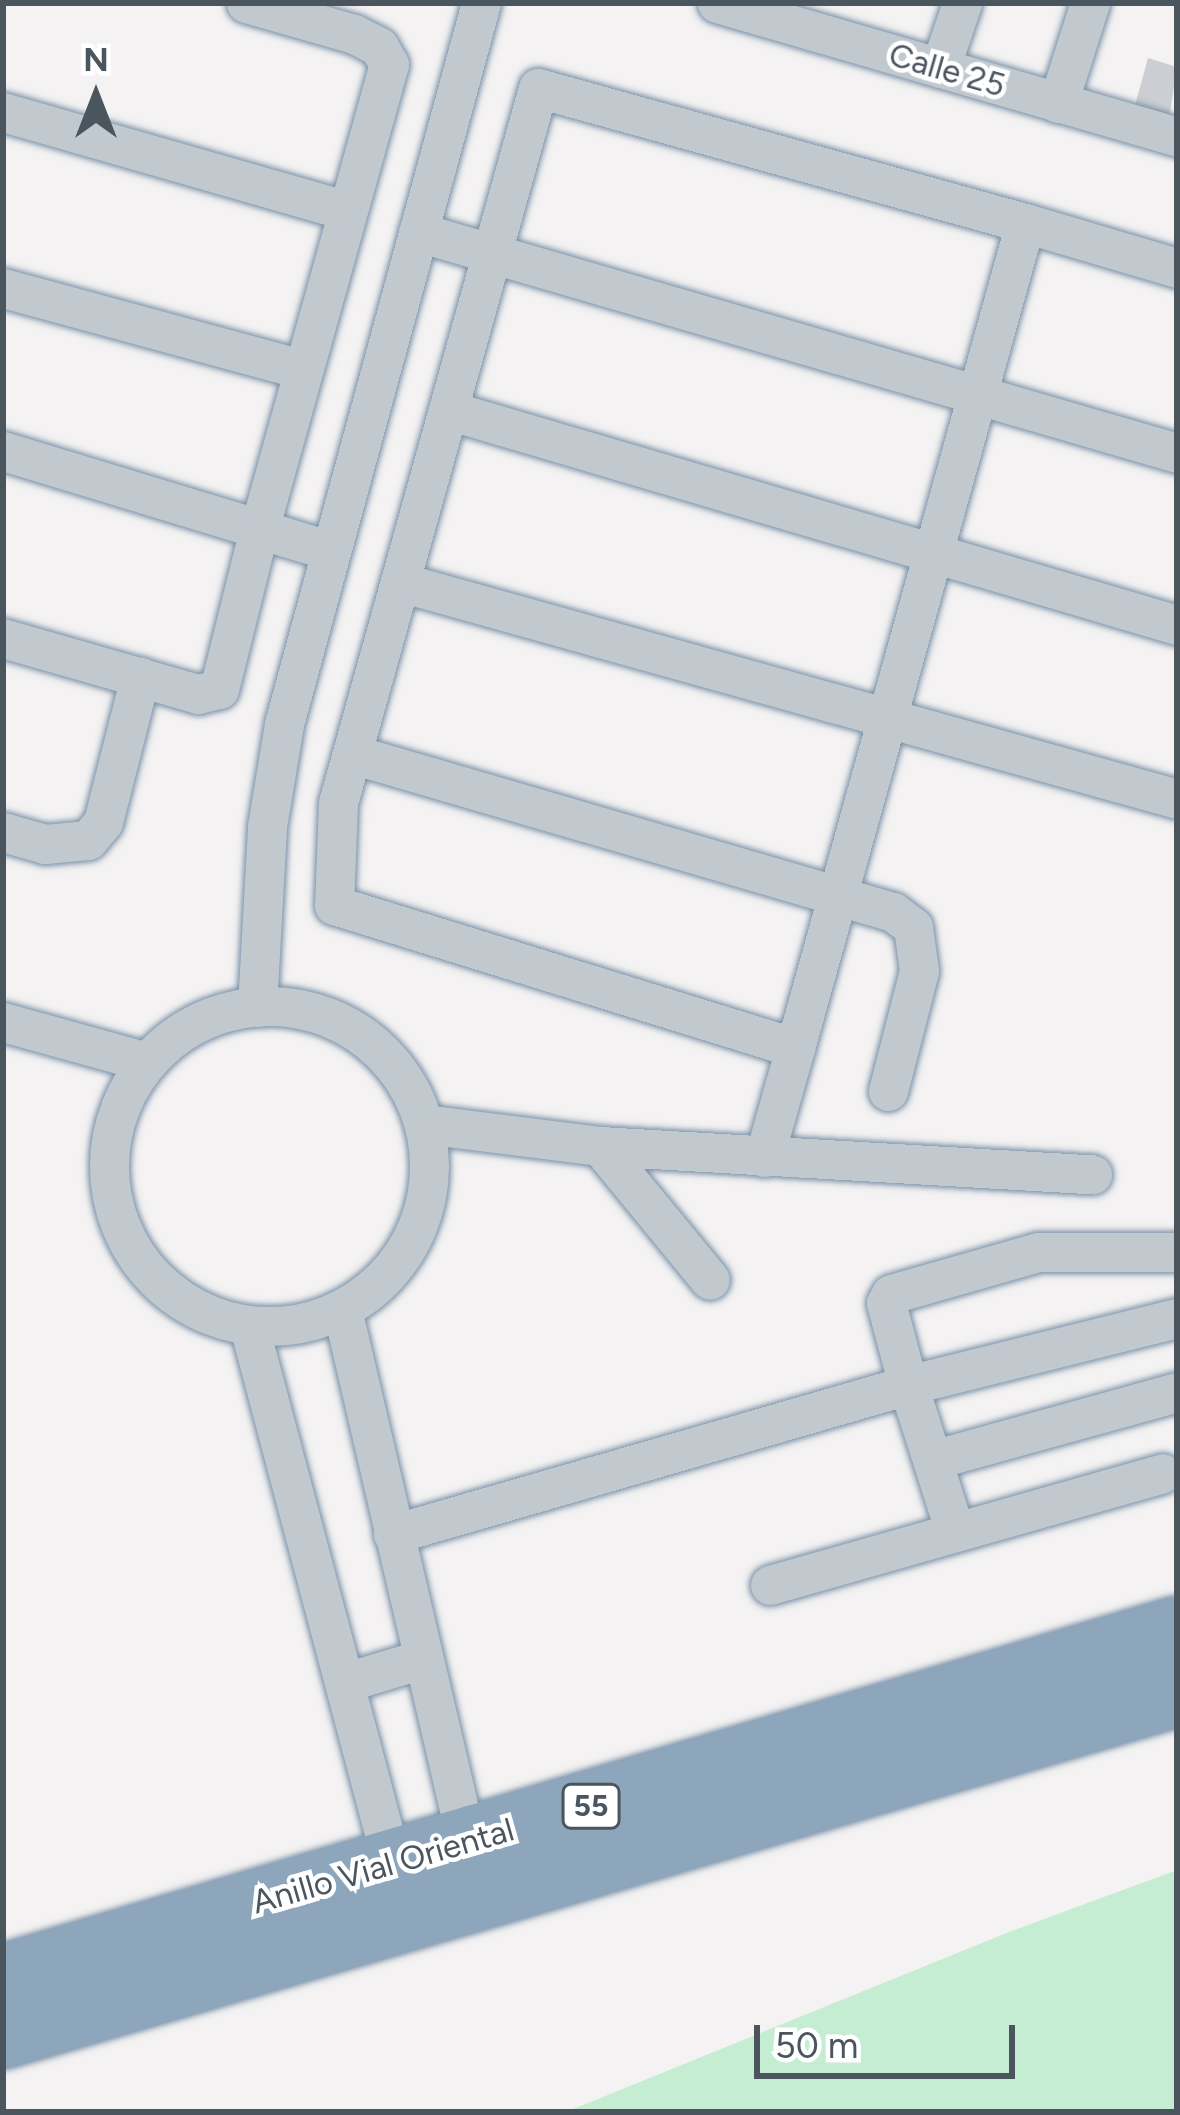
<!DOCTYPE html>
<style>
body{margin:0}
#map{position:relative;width:1180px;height:2115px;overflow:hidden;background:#f4f2f2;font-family:Figtree,sans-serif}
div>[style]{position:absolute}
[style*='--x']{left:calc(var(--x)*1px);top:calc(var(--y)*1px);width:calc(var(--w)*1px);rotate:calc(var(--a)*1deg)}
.green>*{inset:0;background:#c5edd2}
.building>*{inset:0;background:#ccced3}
.roads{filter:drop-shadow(0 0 3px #7991a8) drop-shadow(0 0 3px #7991a8)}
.street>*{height:39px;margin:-19.5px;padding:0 19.5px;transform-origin:19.5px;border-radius:19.5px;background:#c1c9cf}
.street>.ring{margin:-19.5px;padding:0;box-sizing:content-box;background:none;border:39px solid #c1c9cf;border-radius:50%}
.highway>*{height:66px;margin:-33px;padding:0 33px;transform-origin:33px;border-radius:33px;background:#8ea6bc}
span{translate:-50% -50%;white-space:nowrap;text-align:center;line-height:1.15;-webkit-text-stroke:9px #fff;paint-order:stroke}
.shield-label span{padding:3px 9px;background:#fff;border:3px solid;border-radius:9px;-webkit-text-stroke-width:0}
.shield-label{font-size:30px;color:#4b555e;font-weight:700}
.street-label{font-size:33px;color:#4b555e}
.frame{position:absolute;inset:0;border:6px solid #4b555e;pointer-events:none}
.north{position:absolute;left:36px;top:36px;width:120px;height:120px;-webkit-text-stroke:9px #fff;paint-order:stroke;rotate:0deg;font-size:33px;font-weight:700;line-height:48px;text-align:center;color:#4b555e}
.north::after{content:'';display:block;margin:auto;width:42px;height:54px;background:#4b555e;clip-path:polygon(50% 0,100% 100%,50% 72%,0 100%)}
.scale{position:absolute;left:754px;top:2025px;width:261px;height:54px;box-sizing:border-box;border:6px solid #4b555e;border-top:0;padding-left:15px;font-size:36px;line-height:42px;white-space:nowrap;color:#4b555e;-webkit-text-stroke:9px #fff;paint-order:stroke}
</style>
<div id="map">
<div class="green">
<i style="clip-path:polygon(1177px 1870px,1177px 2112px,566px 2112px,1009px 1932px)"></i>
</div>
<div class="building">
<i style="clip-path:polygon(1148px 58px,1177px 67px,1169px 119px,1134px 109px)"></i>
</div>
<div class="roads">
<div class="street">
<i style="--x:246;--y:3;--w:112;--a:16"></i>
<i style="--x:354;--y:34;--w:28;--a:27"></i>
<i style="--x:379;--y:47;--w:20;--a:60"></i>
<i style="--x:389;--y:64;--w:483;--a:105.6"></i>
<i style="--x:259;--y:529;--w:75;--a:17"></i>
<i style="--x:717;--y:3;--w:479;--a:16.2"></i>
<i style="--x:940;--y:68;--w:69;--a:-71.3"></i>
<i style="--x:1058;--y:103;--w:105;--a:-72.3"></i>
<i style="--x:3;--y:112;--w:356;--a:16"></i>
<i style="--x:1025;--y:223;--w:159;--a:16.5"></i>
<i style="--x:418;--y:232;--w:791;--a:16.23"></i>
<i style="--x:3;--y:288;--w:309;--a:15.2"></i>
<i style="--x:448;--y:410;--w:760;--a:16.43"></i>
<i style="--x:3;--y:451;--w:268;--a:16.9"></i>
<i style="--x:259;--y:529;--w:165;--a:104"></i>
<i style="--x:219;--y:689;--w:22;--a:167"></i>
<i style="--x:198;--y:694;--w:203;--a:-164"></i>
<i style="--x:400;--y:582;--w:807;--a:15.6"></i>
<i style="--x:352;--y:754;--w:564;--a:16.28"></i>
<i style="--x:893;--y:912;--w:25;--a:37"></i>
<i style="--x:913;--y:927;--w:44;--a:82.2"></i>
<i style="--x:919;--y:971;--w:124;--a:104.5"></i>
<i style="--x:3;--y:832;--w:44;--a:15.9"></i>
<i style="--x:45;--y:844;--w:43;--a:-5.3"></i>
<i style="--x:88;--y:840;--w:23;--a:-50"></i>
<i style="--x:103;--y:822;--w:150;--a:-75.7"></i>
<i class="ring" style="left:109px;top:1006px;width:281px;height:281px"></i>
<i style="--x:257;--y:1007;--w:181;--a:-86.8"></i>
<i style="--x:267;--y:826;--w:103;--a:-80.5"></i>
<i style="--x:284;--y:724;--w:747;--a:-74.72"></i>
<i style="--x:3;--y:1022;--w:149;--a:15.5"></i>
<i style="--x:424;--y:1124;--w:177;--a:7.1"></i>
<i style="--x:600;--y:1146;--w:493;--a:3.3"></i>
<i style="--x:600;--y:1146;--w:173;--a:50.6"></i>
<i style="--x:764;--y:1157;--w:113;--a:-74.1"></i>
<i style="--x:795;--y:1048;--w:856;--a:-74.42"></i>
<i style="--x:1025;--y:223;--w:505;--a:-164.51"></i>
<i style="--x:538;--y:88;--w:742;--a:105.63"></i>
<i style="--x:338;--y:803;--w:102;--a:92.2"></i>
<i style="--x:334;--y:905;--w:483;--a:17.2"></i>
<i style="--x:342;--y:1309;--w:548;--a:76.83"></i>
<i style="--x:249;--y:1326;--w:556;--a:75.09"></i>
<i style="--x:932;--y:1460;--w:254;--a:-15.5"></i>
<i style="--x:955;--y:1532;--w:154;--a:-107.7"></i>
<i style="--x:908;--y:1385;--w:85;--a:-105"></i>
<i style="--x:886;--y:1303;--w:10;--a:-61"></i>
<i style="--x:891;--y:1294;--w:153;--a:-15.9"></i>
<i style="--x:1038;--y:1252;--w:139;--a:0"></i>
<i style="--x:393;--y:1534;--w:536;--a:-16.14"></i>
<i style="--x:908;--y:1385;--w:277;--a:-14"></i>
<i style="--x:770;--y:1585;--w:408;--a:-15.9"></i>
<i style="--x:346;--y:1682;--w:79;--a:-16.8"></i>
</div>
<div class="highway">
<i style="--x:3;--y:1978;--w:1224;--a:-16.51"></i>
<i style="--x:3;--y:2035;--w:1223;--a:-16.24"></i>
</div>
</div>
<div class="shield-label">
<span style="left:591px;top:1806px">55</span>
</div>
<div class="street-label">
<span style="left:947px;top:70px;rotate:16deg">Calle 25</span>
<span style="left:383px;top:1866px;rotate:-16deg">Anillo Vial Oriental</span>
</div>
<div class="frame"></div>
<div class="north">N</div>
<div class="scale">50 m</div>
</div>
